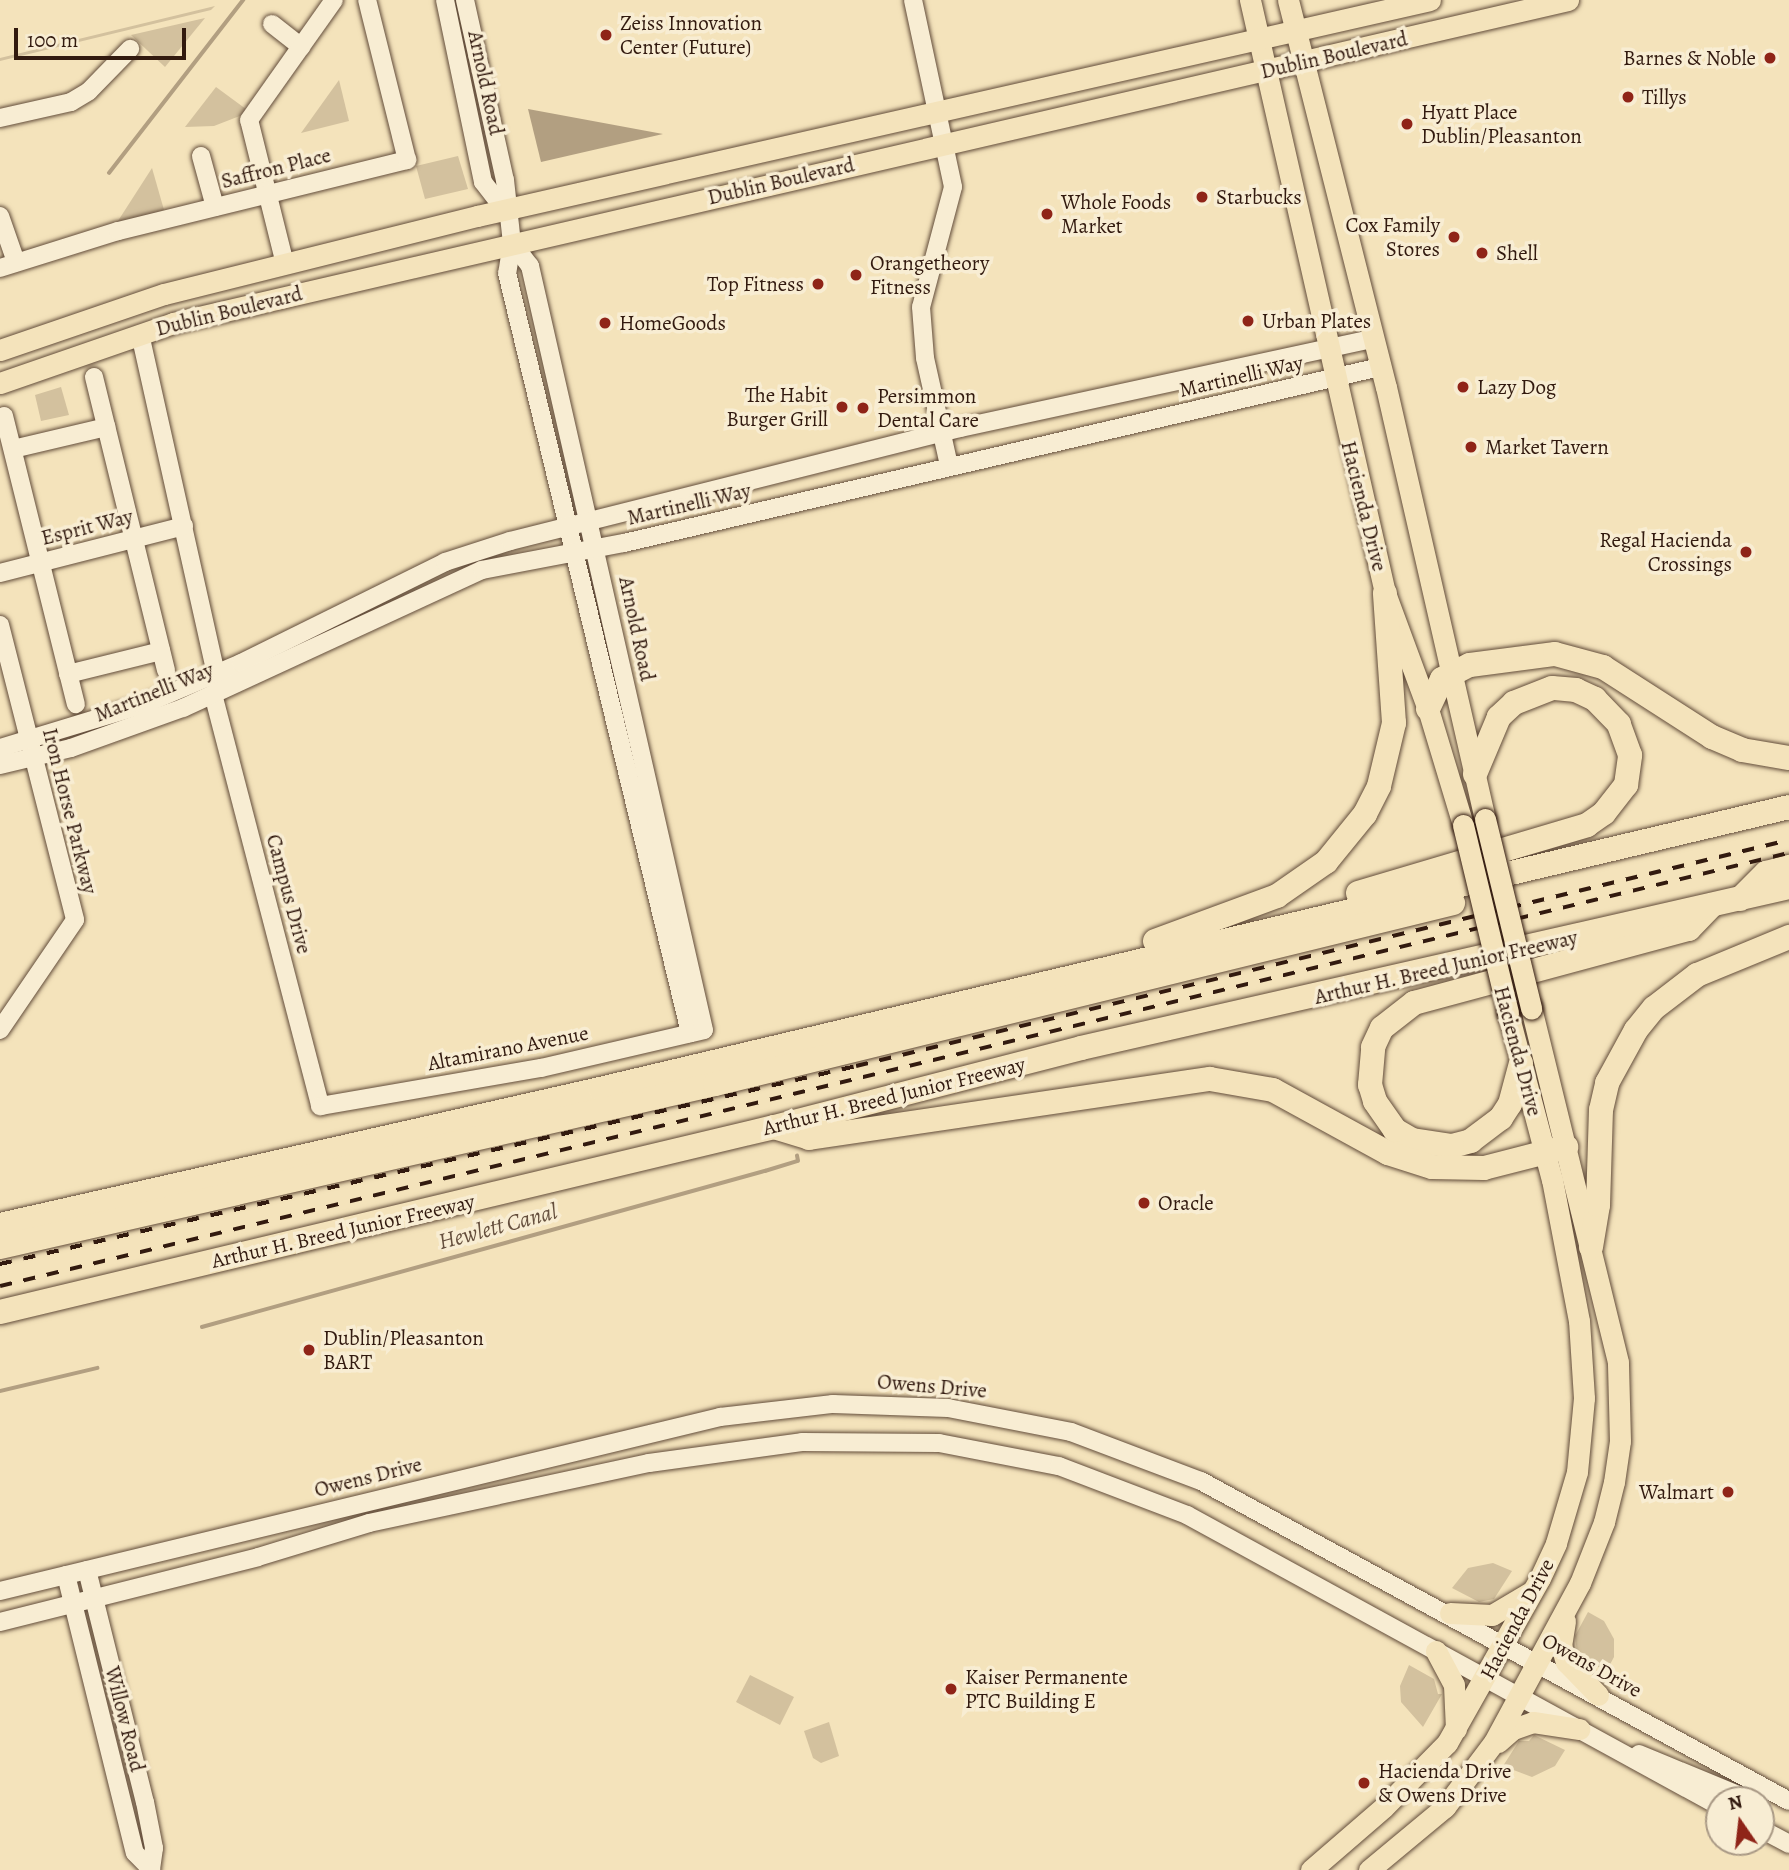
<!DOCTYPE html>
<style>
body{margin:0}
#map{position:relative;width:1789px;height:1870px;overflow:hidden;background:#f4e3bb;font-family:Alegreya,serif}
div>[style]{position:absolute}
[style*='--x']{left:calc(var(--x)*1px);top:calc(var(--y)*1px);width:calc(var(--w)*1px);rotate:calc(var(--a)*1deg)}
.green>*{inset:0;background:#d3c19e}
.water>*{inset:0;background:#b29f81}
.stream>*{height:3.5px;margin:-1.75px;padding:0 1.75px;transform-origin:1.75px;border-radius:1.75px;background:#b29f81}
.roads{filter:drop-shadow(0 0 2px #624c3a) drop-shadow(0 0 2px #624c3a)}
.minor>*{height:18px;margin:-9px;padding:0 9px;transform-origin:9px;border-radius:9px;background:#f8edd3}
.major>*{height:21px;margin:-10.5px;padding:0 10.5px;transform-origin:10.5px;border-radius:10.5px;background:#f4e3bb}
.highway>*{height:24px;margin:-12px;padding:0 12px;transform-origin:12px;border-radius:12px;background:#f4e3bb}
.rail>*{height:3.5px;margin-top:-1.75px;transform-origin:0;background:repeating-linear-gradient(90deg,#321a0f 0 12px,transparent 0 24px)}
.bridges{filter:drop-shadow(0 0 2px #321a0f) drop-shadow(0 0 2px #321a0f)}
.major-bridge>*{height:21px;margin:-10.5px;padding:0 10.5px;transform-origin:10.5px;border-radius:10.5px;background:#f4e3bb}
.dots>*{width:19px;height:19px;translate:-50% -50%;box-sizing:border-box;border:4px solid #f8edd3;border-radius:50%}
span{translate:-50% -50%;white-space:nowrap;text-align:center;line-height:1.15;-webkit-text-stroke:7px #f8edd3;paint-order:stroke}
.poi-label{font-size:21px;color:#321a0f}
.left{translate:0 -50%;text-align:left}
.right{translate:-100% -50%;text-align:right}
.street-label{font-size:21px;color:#321a0f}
.water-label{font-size:23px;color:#654f3d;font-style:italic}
.north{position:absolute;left:1705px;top:1786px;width:70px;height:70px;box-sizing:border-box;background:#f8edd3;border:2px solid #a99985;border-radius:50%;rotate:346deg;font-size:19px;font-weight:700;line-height:28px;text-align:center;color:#321a0f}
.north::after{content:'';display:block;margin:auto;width:24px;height:32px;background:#8f2418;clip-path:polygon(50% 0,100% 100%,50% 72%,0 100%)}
.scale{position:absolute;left:14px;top:28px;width:172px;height:32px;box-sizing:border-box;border:4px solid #321a0f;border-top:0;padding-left:9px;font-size:21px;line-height:24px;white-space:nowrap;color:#321a0f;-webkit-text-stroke:5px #f8edd3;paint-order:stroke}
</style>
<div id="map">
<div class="green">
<i style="clip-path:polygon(215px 6px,211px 10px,0 61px,0 58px)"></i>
<i style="clip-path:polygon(205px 18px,165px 67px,131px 35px)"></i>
<i style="clip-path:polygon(339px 80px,349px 121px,301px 133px)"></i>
<i style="clip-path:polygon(216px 87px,250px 112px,214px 126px,185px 127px)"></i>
<i style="clip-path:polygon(458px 156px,468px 189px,425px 199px,416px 166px)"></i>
<i style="clip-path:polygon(152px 168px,164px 210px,116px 224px)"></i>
<i style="clip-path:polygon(61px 387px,69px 415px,41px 421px,35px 395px)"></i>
<i style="clip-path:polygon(1493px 1563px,1512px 1571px,1494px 1599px,1479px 1602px,1452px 1588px,1468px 1568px)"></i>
<i style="clip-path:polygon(1588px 1612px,1604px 1621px,1614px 1639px,1614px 1657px,1606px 1672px,1577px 1653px,1575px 1636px)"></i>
<i style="clip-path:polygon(1409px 1665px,1434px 1679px,1438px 1694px,1442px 1694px,1423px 1727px,1401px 1702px,1400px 1686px)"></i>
<i style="clip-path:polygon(750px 1675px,794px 1697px,780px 1725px,736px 1702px)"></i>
<i style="clip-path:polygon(829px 1722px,839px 1756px,821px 1763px,813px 1758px,804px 1731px)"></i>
<i style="clip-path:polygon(1534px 1735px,1565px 1750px,1555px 1766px,1532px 1777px,1503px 1766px,1519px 1741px,1529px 1741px)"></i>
</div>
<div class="water">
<i style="clip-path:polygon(528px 109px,663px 134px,541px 162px)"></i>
</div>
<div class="stream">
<i style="--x:109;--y:173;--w:219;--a:-52.2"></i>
<i style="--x:202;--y:1327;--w:584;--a:-15.49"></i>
<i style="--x:765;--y:1171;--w:34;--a:-17"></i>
<i style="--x:798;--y:1161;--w:5;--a:-101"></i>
<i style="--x:0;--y:1391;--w:100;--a:-13.3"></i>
</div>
<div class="roads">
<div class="minor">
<i style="--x:445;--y:0;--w:186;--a:78.2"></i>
<i style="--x:483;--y:182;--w:36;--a:52"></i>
<i style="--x:465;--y:0;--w:184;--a:77.5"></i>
<i style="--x:505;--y:180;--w:63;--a:83.7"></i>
<i style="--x:512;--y:243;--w:30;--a:99"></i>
<i style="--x:507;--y:273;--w:782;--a:76.46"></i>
<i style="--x:913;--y:0;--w:191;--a:77.9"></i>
<i style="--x:953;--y:187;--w:124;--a:104.9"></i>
<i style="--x:921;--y:307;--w:51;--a:85.5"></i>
<i style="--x:925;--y:358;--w:110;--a:77.4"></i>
<i style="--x:272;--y:24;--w:37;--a:38"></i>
<i style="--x:0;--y:118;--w:73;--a:-12.7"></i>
<i style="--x:71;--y:102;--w:21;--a:-31"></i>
<i style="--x:89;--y:91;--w:59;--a:-45.7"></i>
<i style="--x:201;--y:156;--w:53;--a:74.6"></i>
<i style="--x:0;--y:216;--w:49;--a:70.8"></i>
<i style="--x:285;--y:264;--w:148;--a:-104"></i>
<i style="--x:249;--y:120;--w:147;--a:-54.7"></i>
<i style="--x:0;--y:268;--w:124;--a:-17.4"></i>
<i style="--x:118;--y:231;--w:298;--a:-13.8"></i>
<i style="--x:407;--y:160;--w:165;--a:-104"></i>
<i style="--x:140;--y:334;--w:361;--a:77.4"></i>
<i style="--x:94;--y:377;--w:302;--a:76.2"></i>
<i style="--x:4;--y:416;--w:297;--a:76"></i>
<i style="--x:13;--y:449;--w:96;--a:-13.3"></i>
<i style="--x:0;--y:573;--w:190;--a:-14.3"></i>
<i style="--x:0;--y:625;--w:304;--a:75.7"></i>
<i style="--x:75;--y:920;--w:133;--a:124.3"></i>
<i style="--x:68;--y:674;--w:96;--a:-13.9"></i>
<i style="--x:213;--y:694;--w:426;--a:75.4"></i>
<i style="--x:320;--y:1106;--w:224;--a:-9.8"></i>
<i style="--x:541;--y:1068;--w:167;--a:-13.1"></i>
<i style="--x:704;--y:1030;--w:784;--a:-102.83"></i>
<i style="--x:530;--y:266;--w:29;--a:-128"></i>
<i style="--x:0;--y:748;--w:152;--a:-16.9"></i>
<i style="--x:145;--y:704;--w:104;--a:-23.1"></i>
<i style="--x:241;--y:663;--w:228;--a:-26.3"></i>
<i style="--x:445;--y:562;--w:68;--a:-17.9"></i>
<i style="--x:510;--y:541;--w:464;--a:-14.1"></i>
<i style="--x:960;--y:428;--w:422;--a:-12.2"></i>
<i style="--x:0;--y:765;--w:73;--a:-13.5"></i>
<i style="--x:71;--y:748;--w:119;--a:-19.7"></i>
<i style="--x:183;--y:708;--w:329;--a:-24.8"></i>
<i style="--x:482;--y:570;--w:145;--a:-10.8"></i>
<i style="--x:624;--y:543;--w:776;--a:-13.11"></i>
<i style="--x:87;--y:1570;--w:239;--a:76"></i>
<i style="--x:145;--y:1802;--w:47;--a:78.9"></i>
<i style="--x:154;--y:1848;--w:22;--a:98"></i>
<i style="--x:66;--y:1575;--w:286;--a:76.1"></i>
<i style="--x:135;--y:1853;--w:23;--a:45"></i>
<i style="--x:0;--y:1591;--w:741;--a:-13.59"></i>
<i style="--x:720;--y:1417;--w:114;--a:-6.6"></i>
<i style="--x:833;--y:1404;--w:115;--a:2"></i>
<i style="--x:948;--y:1408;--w:125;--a:11"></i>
<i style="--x:1071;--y:1432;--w:139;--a:20.7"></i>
<i style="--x:1201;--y:1481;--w:669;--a:28.56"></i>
<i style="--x:0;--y:1622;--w:266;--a:-14.1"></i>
<i style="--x:258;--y:1557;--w:116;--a:-17"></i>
<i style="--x:369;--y:1523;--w:286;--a:-12.1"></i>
<i style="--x:649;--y:1463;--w:154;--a:-7.8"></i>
<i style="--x:802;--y:1442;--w:137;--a:0.4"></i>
<i style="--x:939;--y:1443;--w:122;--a:10.9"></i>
<i style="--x:1059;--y:1466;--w:137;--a:20.9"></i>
<i style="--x:1187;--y:1515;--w:606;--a:28.68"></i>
<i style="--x:1639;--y:1754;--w:120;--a:22.5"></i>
<i style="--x:1761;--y:1829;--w:32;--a:28"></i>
</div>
<div class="major">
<i style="--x:1250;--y:0;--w:608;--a:77.17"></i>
<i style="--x:1385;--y:593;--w:124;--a:69.7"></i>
<i style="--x:1428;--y:709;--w:121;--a:73.2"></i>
<i style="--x:1288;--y:0;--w:399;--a:75.8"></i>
<i style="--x:1386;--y:387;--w:443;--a:77.1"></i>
<i style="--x:0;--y:350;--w:173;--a:-18.9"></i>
<i style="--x:164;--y:294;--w:323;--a:-14"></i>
<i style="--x:477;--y:216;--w:977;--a:-12.77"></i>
<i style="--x:0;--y:383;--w:183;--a:-19.1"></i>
<i style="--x:173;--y:323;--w:1432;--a:-13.04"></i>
<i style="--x:1450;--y:1613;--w:42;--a:2.7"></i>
<i style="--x:1492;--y:1615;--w:45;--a:-30.5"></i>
<i style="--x:1565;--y:1621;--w:24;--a:99"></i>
<i style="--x:1561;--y:1645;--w:18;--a:74"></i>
<i style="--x:1566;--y:1662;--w:46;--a:45.9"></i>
<i style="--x:1436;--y:1651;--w:38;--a:62"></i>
<i style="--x:1454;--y:1685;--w:44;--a:87.4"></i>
<i style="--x:1498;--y:1742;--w:20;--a:-41"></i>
<i style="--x:1513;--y:1729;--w:21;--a:-19"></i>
<i style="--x:1533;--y:1722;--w:47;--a:8.7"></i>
<i style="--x:1311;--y:1870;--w:96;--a:-40.8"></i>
<i style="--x:1384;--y:1807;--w:90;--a:-45.5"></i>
<i style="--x:1447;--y:1743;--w:189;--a:-60.6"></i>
<i style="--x:1540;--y:1578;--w:38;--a:-65"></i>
<i style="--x:1556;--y:1543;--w:74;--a:-73.5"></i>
<i style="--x:1577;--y:1472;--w:74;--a:-84.6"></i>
<i style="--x:1584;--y:1398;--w:77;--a:-93.7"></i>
<i style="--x:1579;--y:1321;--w:144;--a:-100.8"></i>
<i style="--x:1552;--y:1180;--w:173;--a:-104.8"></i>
<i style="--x:1369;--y:1870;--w:99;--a:-39.7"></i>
<i style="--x:1445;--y:1807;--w:81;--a:-53"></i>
<i style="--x:1494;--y:1742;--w:181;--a:-61.6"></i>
<i style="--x:1580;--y:1583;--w:66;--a:-68.5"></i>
<i style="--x:1604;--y:1522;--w:41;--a:-76"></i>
<i style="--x:1614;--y:1482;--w:41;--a:-81.7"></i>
<i style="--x:1620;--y:1441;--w:79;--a:-91.5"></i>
<i style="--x:1618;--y:1362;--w:365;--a:-103.8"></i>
</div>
<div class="highway">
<i style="--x:1428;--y:709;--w:33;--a:-65"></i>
<i style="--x:1442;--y:679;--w:31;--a:-27"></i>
<i style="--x:1470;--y:665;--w:86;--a:-7.4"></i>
<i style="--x:1555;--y:654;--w:50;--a:15.2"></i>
<i style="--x:1603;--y:667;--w:130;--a:32.7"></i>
<i style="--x:1712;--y:737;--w:33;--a:23"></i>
<i style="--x:1742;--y:750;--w:48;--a:9.7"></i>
<i style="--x:1358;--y:893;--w:239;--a:-16.5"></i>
<i style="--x:1587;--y:825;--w:21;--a:-35"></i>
<i style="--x:1604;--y:813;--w:36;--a:-52"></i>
<i style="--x:1626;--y:785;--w:30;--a:-82"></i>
<i style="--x:1630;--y:755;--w:33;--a:-110"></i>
<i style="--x:1619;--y:724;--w:35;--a:-134"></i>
<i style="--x:1595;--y:699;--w:21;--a:-155"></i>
<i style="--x:1576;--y:690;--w:24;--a:-175"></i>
<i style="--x:1552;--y:688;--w:41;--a:158.5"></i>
<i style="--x:1514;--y:703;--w:21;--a:137"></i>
<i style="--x:1499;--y:717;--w:62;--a:112.8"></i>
<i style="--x:1740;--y:899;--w:37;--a:-45"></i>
<i style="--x:1766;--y:873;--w:24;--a:-15"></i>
<i style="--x:1155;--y:941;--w:130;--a:-20.2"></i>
<i style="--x:1277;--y:896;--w:60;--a:-34.8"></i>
<i style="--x:1326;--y:862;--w:62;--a:-50.9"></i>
<i style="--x:1365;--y:814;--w:31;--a:-63"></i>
<i style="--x:1379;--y:786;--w:65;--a:-76.6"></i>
<i style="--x:1394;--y:723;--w:130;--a:-94"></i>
<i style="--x:1521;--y:1063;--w:42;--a:105"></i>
<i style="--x:1510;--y:1104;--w:17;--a:123"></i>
<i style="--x:1501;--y:1118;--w:38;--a:143"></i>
<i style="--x:1471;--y:1141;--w:20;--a:165"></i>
<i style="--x:1452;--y:1146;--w:40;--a:-171.5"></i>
<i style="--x:1412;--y:1140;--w:20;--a:-150"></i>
<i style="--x:1395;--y:1130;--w:35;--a:-125"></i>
<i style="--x:1375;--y:1101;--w:17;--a:-107"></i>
<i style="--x:1370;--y:1085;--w:38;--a:-85"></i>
<i style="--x:1373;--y:1047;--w:21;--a:-65"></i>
<i style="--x:1382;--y:1028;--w:41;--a:-38"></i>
<i style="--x:1414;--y:1003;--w:285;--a:-15.1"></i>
<i style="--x:1689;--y:929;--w:32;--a:-46"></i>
<i style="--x:774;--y:1127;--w:37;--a:17"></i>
<i style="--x:809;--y:1138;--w:405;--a:-8.4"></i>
<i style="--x:1210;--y:1079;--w:64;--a:9.9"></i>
<i style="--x:1273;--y:1090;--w:131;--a:28.7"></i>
<i style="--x:1388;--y:1153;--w:46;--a:17.7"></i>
<i style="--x:1432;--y:1167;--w:52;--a:1.1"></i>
<i style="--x:1484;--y:1168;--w:85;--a:-14.4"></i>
<i style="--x:0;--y:1225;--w:615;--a:-12.77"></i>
<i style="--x:600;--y:1089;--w:1222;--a:-13.34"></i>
<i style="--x:0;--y:1247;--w:733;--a:-12.84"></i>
<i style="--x:715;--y:1084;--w:760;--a:-13.78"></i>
<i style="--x:1591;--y:1247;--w:43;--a:-80.5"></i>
<i style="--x:1598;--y:1205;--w:95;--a:-88.2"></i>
<i style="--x:1601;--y:1110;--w:28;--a:-77"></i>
<i style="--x:1607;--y:1083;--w:60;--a:-61.3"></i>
<i style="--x:1636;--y:1030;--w:28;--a:-51"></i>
<i style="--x:1654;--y:1008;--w:54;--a:-37.5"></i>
<i style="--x:1697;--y:975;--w:100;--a:-22.4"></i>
<i style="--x:0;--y:1312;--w:796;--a:-13.44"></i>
<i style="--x:774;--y:1127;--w:317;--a:-14.4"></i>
<i style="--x:1081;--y:1048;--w:726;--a:-12.81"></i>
</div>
</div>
<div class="rail">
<i style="--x:0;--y:1264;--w:879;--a:-13.02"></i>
<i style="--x:856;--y:1066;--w:960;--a:-13.62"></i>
<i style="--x:0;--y:1286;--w:1841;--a:-13.61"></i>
</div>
<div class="bridges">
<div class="major-bridge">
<i style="--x:1485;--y:819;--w:195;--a:76.3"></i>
<i style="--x:1463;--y:825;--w:193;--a:76.5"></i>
</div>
</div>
<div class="dots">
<i style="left:606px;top:35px;background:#8f2418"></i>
<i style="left:1770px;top:58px;background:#8f2418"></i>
<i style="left:1628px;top:97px;background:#8f2418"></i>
<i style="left:1407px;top:124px;background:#8f2418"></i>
<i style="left:1202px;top:197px;background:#8f2418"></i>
<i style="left:1047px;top:214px;background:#8f2418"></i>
<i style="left:1454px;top:237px;background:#8f2418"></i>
<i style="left:1482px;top:253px;background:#8f2418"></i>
<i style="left:856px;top:275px;background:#8f2418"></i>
<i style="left:818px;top:284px;background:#8f2418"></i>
<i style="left:1248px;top:321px;background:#8f2418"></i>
<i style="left:605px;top:323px;background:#8f2418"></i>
<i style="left:1463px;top:387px;background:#8f2418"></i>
<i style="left:842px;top:407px;background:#8f2418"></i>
<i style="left:863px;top:408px;background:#8f2418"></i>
<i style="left:1471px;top:447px;background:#8f2418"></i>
<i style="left:1746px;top:552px;background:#8f2418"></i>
<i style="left:1144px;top:1203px;background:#8f2418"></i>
<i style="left:309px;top:1350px;background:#8f2418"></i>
<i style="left:1728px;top:1492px;background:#8f2418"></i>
<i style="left:951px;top:1689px;background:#8f2418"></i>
<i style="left:1364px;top:1783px;background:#8f2418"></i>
</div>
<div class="poi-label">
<span class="left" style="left:620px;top:35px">Zeiss Innovation<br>Center (Future)</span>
<span class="right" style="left:1756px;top:58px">Barnes &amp; Noble</span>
<span class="left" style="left:1642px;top:97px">Tillys</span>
<span class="left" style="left:1421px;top:124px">Hyatt Place<br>Dublin/Pleasanton</span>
<span class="left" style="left:1216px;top:197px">Starbucks</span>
<span class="left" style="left:1061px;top:214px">Whole Foods<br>Market</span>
<span class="right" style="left:1440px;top:237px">Cox Family<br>Stores</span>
<span class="left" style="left:1496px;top:253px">Shell</span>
<span class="left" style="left:870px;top:275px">Orangetheory<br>Fitness</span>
<span class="right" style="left:804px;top:284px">Top Fitness</span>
<span class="left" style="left:1262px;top:321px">Urban Plates</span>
<span class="left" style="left:619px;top:323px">HomeGoods</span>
<span class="left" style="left:1477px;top:387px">Lazy Dog</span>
<span class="right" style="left:828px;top:407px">The Habit<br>Burger Grill</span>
<span class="left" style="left:877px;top:408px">Persimmon<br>Dental Care</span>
<span class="left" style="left:1485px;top:447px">Market Tavern</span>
<span class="right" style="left:1732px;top:552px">Regal Hacienda<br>Crossings</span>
<span class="left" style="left:1158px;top:1203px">Oracle</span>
<span class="left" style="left:323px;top:1350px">Dublin/Pleasanton<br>BART</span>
<span class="right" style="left:1714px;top:1492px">Walmart</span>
<span class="left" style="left:965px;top:1689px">Kaiser Permanente<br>PTC Building E</span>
<span class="left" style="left:1378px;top:1783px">Hacienda Drive<br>&amp; Owens Drive</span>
</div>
<div class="street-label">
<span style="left:1334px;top:55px;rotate:-13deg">Dublin Boulevard</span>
<span style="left:486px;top:83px;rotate:78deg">Arnold Road</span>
<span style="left:276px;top:168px;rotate:-14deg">Saffron Place</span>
<span style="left:781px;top:181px;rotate:-13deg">Dublin Boulevard</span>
<span style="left:229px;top:311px;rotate:-14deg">Dublin Boulevard</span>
<span style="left:1241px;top:376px;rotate:-13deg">Martinelli Way</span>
<span style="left:689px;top:504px;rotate:-13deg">Martinelli Way</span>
<span style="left:1364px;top:506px;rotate:76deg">Hacienda Drive</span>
<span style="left:87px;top:527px;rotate:-14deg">Esprit Way</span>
<span style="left:637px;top:629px;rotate:78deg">Arnold Road</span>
<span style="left:154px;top:692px;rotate:-22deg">Martinelli Way</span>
<span style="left:70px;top:811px;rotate:76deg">Iron Horse Parkway</span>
<span style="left:289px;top:894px;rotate:75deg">Campus Drive</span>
<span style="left:1446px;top:967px;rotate:-13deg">Arthur H. Breed Junior Freeway</span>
<span style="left:508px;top:1048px;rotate:-11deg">Altamirano Avenue</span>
<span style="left:1518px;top:1051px;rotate:75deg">Hacienda Drive</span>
<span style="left:894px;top:1096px;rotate:-14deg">Arthur H. Breed Junior Freeway</span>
<span style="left:343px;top:1231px;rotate:-13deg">Arthur H. Breed Junior Freeway</span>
<span style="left:932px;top:1386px;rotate:5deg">Owens Drive</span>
<span style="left:368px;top:1477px;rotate:-14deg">Owens Drive</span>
<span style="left:1517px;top:1619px;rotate:-62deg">Hacienda Drive</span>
<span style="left:1592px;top:1665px;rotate:29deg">Owens Drive</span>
<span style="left:125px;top:1719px;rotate:76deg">Willow Road</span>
</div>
<div class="water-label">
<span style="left:498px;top:1227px;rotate:-15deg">Hewlett Canal</span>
</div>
<div class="north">N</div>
<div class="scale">100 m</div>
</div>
